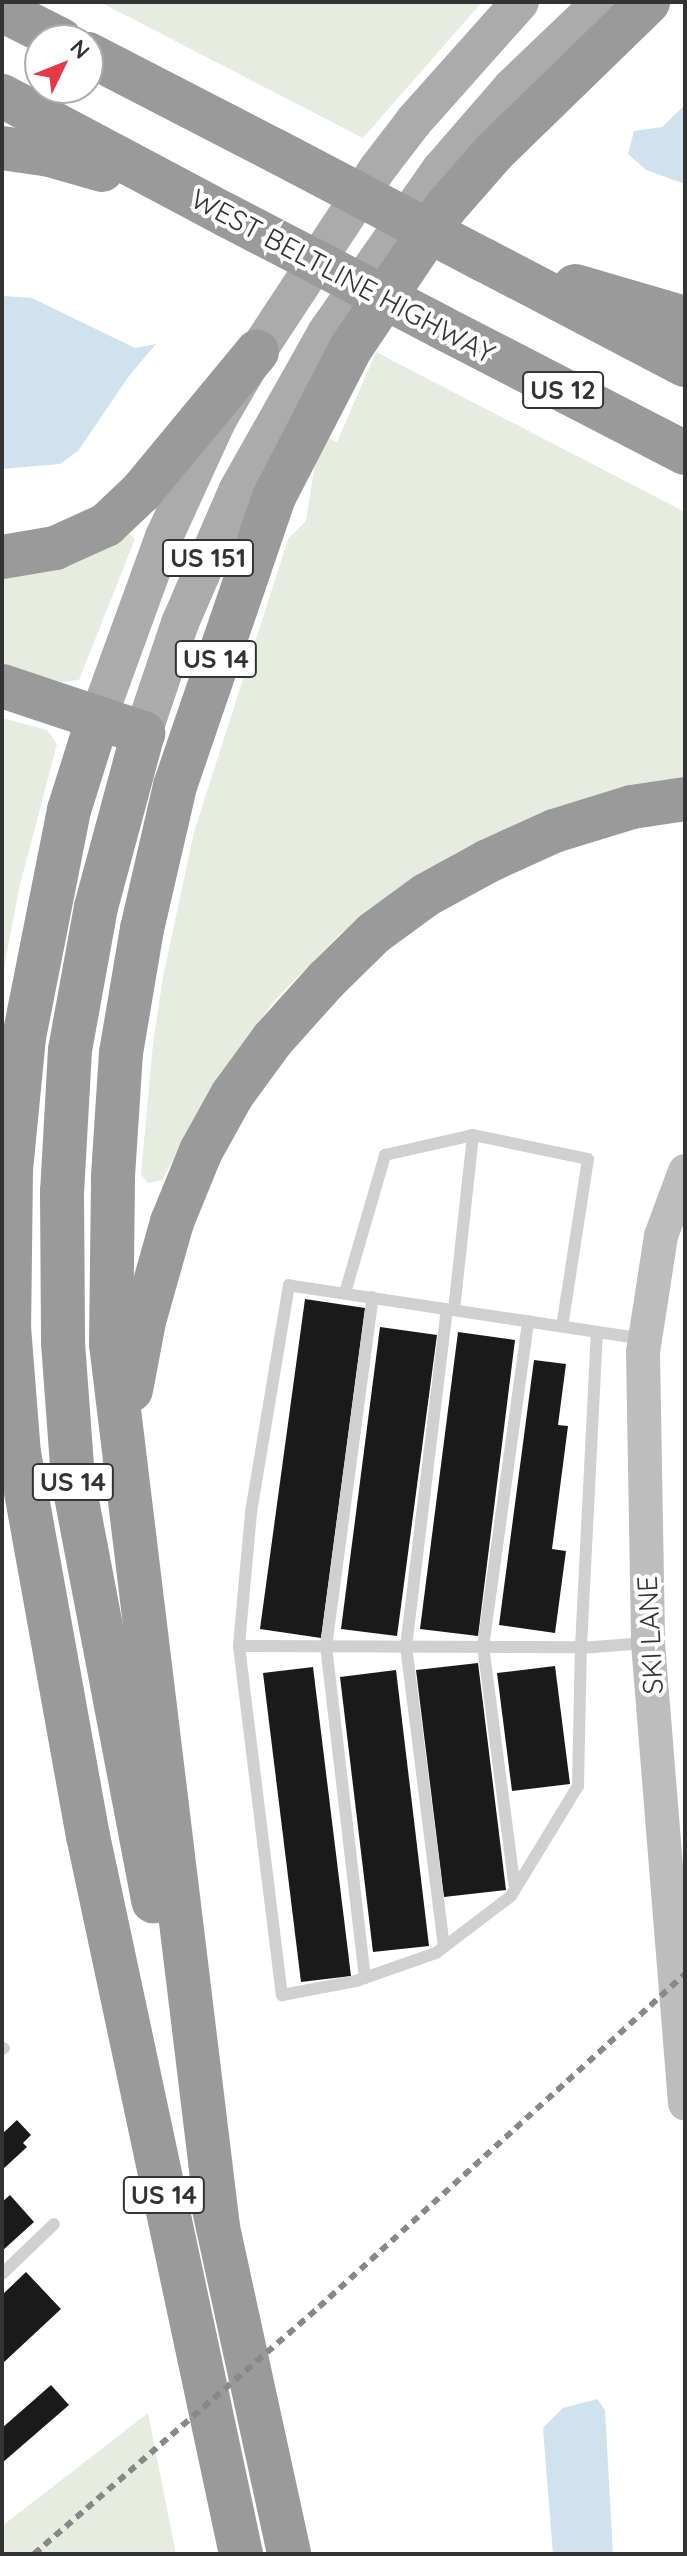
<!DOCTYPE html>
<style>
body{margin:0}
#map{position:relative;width:687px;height:2556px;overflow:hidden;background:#fff;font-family:Quicksand,sans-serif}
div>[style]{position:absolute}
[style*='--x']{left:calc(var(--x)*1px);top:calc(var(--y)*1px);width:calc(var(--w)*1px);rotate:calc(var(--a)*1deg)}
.green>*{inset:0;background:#e6ecdf}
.water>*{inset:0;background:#cfe2ee}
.building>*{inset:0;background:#1a1a1a}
.lane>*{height:12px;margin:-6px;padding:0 6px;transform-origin:6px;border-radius:6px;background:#d0d0d0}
.secondary>*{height:34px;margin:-17px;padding:0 17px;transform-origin:17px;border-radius:17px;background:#bdbdbd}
.primary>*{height:38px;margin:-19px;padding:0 19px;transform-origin:19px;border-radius:19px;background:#ababab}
.highway>*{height:44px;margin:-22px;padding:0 22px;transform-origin:22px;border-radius:22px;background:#9a9a9a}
.rail>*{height:6px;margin-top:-3px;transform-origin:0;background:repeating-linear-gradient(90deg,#888 0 8px,transparent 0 14px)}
.highway-bridge>*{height:44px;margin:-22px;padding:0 22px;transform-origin:22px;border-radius:22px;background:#9a9a9a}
span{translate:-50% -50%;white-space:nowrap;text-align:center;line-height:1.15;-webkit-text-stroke:8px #fff;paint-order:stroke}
.shield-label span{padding:2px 6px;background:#fff;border:2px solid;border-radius:6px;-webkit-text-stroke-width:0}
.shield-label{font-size:26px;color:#333;font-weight:700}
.street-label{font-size:28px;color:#333}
.frame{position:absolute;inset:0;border:4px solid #333;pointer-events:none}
.north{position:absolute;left:24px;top:24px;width:80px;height:80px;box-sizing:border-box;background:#fff;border:2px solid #adadad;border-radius:50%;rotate:47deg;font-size:22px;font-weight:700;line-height:32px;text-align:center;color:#333}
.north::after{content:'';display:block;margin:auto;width:28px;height:36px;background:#e63946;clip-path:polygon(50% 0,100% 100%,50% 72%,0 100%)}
</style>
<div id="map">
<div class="green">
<i style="clip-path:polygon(100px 2px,482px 2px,363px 138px)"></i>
<i style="clip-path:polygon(376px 352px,685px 512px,685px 780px,496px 833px,454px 854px,375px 906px,338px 936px,275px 1000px,221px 1073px,162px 1180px,148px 1183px,141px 1174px,153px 1043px,163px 977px,194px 832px,288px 539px,306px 521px,317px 450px,324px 436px,337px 442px)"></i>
<i style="clip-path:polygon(127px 532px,135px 539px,79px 680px,61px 682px,2px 667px,2px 574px)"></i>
<i style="clip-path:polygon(2px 718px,47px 730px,57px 744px,19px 889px,2px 979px)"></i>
<i style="clip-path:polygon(148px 2413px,176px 2554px,2px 2554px,2px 2526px)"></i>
</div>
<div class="water">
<i style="clip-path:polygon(685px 105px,685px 184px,646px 170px,628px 154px,634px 131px,662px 127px)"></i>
<i style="clip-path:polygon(2px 296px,32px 298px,135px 348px,156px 344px,129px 376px,78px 451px,60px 464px,2px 469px)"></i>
<i style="clip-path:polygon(597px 2399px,605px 2410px,613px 2554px,553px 2554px,543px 2428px,563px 2408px)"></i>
</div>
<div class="building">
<i style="clip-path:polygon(305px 1299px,365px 1308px,321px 1638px,260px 1629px)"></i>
<i style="clip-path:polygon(380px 1327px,437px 1335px,397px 1636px,341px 1629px)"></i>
<i style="clip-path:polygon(458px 1332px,515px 1340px,478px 1636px,420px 1629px)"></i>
<i style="clip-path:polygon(534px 1360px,566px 1364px,558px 1425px,568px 1426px,552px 1549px,566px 1551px,555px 1633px,499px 1625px)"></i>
<i style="clip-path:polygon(478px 1663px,506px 1890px,444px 1897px,416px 1670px)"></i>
<i style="clip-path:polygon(555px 1666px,570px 1784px,512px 1791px,497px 1673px)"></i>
<i style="clip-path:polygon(313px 1667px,351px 1976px,301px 1982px,263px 1673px)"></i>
<i style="clip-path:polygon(396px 1670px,429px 1946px,373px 1952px,340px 1677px)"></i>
<i style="clip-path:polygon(17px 2120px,31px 2135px,23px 2143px,27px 2147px,2px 2170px,2px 2134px)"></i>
<i style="clip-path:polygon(10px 2195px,34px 2222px,2px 2251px,2px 2202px)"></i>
<i style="clip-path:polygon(26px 2272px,61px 2309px,2px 2364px,2px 2295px)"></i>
<i style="clip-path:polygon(51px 2385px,69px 2405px,2px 2463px,2px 2428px)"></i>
</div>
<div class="lane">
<i style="--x:345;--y:1293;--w:144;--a:-73.8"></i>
<i style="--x:385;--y:1155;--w:90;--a:-12.8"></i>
<i style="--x:473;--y:1135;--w:117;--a:11.8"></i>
<i style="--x:588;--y:1159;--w:169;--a:98.8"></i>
<i style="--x:454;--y:1310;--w:176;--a:-83.8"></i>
<i style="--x:644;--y:1339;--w:359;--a:-171.4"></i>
<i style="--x:289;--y:1285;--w:231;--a:99.5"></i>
<i style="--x:251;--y:1513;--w:134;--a:95.2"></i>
<i style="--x:239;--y:1646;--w:355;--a:0.2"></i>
<i style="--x:594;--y:1647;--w:51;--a:-4.5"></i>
<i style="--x:239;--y:1646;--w:352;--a:83"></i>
<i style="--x:282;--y:1995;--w:75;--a:-10.7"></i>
<i style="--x:356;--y:1981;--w:85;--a:-19.3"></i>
<i style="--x:436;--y:1953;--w:94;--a:-37.2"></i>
<i style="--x:511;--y:1896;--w:129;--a:-58.7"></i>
<i style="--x:578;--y:1786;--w:139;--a:-88.8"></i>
<i style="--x:581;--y:1647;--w:315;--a:-87.1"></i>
<i style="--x:515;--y:1889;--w:244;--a:-97.5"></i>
<i style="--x:483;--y:1647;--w:329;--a:-82.1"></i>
<i style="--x:444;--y:1947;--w:302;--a:-97.2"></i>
<i style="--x:406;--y:1647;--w:340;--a:-83.1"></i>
<i style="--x:365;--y:1978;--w:333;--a:-96.7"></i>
<i style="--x:326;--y:1647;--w:353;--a:-82.4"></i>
<i style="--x:2;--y:2049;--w:2;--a:-27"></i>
<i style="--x:2;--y:2274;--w:72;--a:-43.9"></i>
</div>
<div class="secondary">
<i style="--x:685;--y:1171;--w:69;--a:110.3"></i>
<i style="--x:661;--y:1236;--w:117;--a:98.8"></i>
<i style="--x:643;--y:1352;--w:291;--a:89"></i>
<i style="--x:648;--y:1643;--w:462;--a:85.4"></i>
</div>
<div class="primary">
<i style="--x:98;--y:718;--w:193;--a:-70"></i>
<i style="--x:164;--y:537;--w:128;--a:-65.4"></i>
<i style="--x:217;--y:421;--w:80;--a:-59.9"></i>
<i style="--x:257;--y:352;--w:220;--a:-56.7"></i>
<i style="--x:378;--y:168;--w:59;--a:-52.5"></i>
<i style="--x:414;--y:121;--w:159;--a:-48.3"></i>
<i style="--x:143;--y:733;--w:116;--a:-71.4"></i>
<i style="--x:180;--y:623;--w:144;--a:-66.6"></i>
<i style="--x:237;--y:491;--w:181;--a:-60.6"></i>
<i style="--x:326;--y:333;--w:200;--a:-55"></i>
<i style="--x:441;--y:169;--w:108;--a:-49.1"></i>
<i style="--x:512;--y:87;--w:123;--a:-43.7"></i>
</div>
<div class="highway">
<i style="--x:2;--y:10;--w:66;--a:27"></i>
<i style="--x:88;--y:54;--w:212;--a:27.3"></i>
<i style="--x:2;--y:96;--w:256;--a:28"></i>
<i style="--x:2;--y:148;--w:49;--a:8.3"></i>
<i style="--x:50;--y:155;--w:54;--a:16.1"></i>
<i style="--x:484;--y:260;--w:227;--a:27.6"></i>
<i style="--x:575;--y:286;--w:115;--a:16.2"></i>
<i style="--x:441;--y:327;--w:275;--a:27.3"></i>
<i style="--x:2;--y:557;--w:54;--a:-9.6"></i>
<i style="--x:55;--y:548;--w:56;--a:-24.3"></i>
<i style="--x:106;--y:525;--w:48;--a:-43.3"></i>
<i style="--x:141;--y:492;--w:182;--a:-50.4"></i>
<i style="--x:2;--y:686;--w:149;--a:18.4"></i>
<i style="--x:143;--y:733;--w:180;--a:105.1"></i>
<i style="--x:96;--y:907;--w:145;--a:100.3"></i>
<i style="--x:70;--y:1050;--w:141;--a:93.2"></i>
<i style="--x:62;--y:1191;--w:152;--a:89.6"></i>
<i style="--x:63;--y:1343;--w:137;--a:85.8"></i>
<i style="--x:73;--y:1480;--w:429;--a:79.2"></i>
<i style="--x:98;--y:718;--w:96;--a:107.5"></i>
<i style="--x:69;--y:810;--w:231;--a:101.2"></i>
<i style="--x:24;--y:1037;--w:134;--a:95.6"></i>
<i style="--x:11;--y:1170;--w:157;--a:90.7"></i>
<i style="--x:9;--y:1327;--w:126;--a:85.5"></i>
<i style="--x:19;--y:1453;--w:389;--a:79.8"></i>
<i style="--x:88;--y:1836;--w:734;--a:77.97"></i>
<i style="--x:131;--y:1390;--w:70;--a:-79.3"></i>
<i style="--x:144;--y:1321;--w:103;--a:-74.2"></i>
<i style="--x:172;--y:1222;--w:77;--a:-67.8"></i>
<i style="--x:201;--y:1151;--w:64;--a:-61"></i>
<i style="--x:232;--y:1095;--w:69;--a:-53.8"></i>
<i style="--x:273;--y:1039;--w:79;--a:-48.1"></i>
<i style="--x:326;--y:980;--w:67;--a:-44.4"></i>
<i style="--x:374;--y:933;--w:64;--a:-36.2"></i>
<i style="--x:426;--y:895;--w:71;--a:-28.7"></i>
<i style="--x:488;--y:861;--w:72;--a:-24.4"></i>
<i style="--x:554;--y:831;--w:82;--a:-17.1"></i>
<i style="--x:632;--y:807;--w:54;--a:-8.6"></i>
<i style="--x:212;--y:2200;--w:362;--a:77.7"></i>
<i style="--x:218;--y:2227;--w:889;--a:-96.91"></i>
<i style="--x:111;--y:1344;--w:168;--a:-89.3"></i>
<i style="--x:113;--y:1176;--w:123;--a:-86.3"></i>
<i style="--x:121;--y:1053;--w:126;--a:-80.4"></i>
<i style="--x:142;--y:929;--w:147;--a:-77"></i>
<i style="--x:175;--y:786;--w:305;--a:-71.1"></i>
<i style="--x:274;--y:497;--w:168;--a:-62.7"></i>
<i style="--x:351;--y:348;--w:169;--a:-56.1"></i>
<i style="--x:445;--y:208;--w:74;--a:-48.8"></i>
<i style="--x:494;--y:152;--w:215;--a:-44.2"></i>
</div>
<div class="rail">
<i style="--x:34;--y:2554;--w:377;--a:-40.9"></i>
<i style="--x:319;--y:2307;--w:495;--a:-42.3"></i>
</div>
<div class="highway-bridge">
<i style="--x:276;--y:151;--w:235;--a:27.7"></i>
<i style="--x:228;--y:216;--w:240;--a:27.5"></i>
</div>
<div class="shield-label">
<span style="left:563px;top:390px">US 12</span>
<span style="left:208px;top:558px">US 151</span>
<span style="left:216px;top:659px">US 14</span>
<span style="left:73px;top:1482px">US 14</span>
<span style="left:164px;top:2195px">US 14</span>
</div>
<div class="street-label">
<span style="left:343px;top:276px;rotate:28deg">WEST BELTLINE HIGHWAY</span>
<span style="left:650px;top:1635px;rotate:-93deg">SKI LANE</span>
</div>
<div class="frame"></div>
<div class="north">N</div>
</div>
